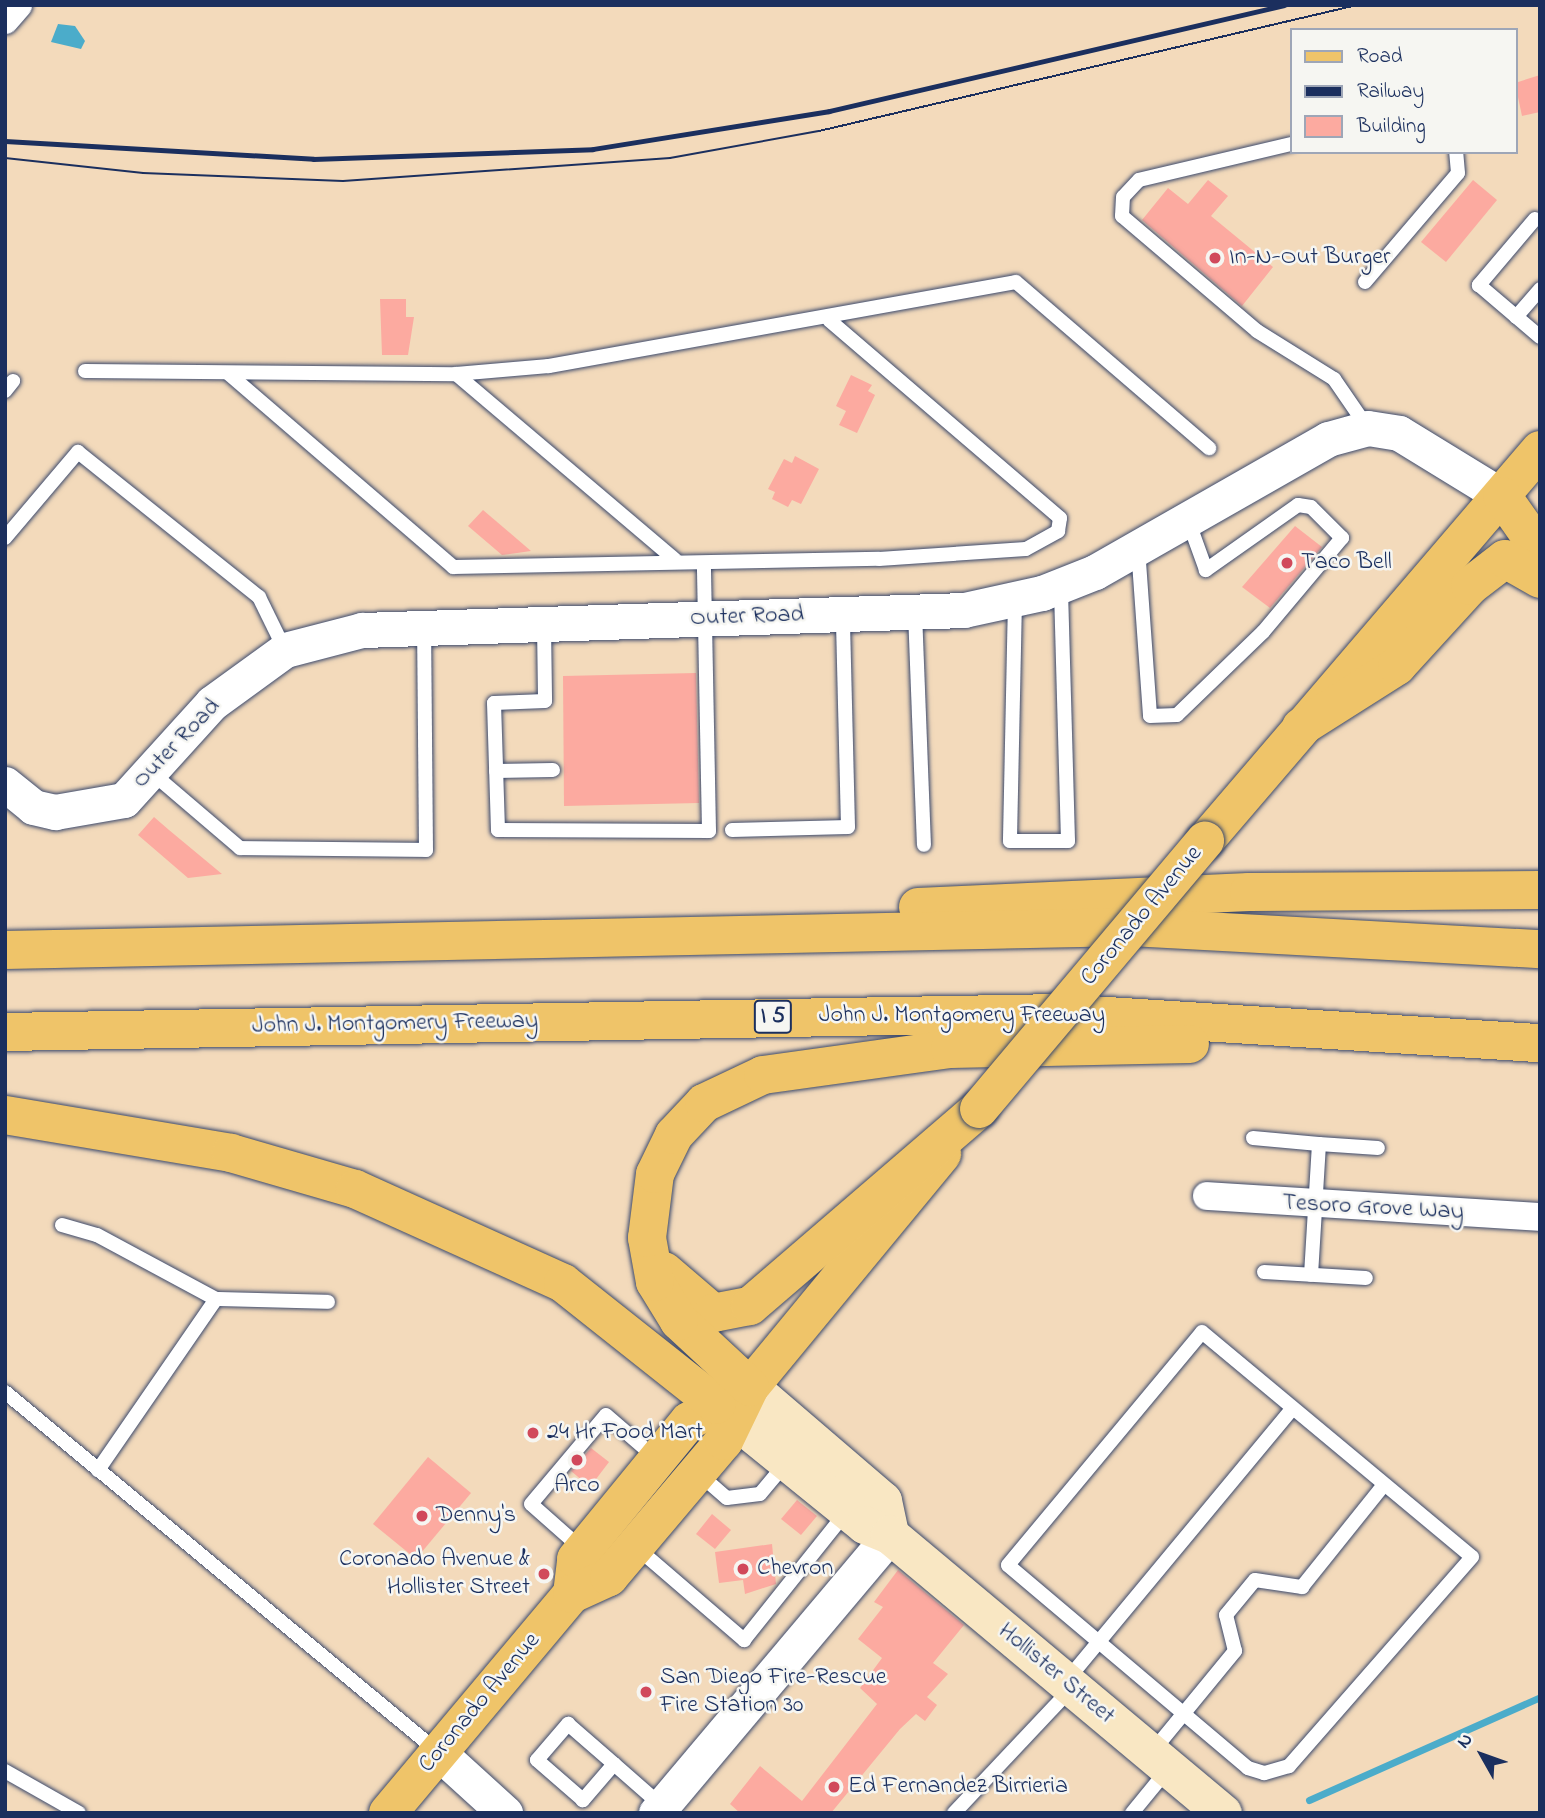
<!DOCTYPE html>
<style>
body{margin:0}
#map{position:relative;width:1545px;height:1818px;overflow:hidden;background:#f3dabb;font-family:"Indie Flower",sans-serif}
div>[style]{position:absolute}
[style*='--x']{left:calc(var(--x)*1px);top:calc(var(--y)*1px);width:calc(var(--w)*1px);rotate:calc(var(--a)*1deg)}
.water>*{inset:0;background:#4bacca}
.stream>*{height:7px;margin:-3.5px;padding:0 3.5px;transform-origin:3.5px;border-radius:3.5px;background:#4bacca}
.building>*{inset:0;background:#fcaaa0}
.roads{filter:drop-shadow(0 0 2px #3b496c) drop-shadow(0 0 2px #3b496c)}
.service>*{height:14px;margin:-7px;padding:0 7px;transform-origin:7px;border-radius:7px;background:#fff}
.minor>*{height:28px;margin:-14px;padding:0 14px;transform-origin:14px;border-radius:14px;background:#fff}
.tertiary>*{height:35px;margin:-17.5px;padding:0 17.5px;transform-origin:17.5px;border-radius:17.5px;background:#fff}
.secondary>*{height:38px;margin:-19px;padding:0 19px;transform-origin:19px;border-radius:19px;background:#f9e7c3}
.primary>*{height:38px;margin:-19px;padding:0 19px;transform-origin:19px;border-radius:19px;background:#efc469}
.motorway>*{height:38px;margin:-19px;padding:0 19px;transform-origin:19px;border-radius:19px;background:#efc469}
.tram>*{height:2px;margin:-1px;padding:0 1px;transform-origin:1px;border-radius:1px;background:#1b2f5e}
.rail>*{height:5px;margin:-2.5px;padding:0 2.5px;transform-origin:2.5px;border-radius:2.5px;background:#1b2f5e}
.bridges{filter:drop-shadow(0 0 2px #3b496c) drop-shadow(0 0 2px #3b496c)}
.primary-bridge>*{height:38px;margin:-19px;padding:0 19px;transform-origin:19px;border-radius:19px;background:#efc469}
.dots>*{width:19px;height:19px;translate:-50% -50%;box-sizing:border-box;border:4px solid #f6f6f2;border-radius:50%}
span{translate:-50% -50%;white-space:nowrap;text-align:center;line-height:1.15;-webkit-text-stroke:5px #f6f6f2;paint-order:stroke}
.shield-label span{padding:2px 5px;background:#f6f6f2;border:2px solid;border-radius:5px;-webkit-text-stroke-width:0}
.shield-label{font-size:23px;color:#1b2f5e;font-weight:700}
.poi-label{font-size:24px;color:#1b2f5e}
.left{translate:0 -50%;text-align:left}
.right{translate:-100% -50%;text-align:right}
.street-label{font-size:24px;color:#1b2f5e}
.frame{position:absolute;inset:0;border:7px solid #1b2f5e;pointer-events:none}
.legend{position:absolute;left:1290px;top:28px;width:228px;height:126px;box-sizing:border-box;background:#f6f6f2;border:2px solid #9ea6b7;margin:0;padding:9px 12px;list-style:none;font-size:21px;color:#1b2f5e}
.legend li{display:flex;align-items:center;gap:14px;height:35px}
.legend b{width:35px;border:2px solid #9ea6b7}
.north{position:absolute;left:1447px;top:1720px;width:70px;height:70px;-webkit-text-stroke:5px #f6f6f2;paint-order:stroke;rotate:310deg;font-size:19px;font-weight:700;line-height:28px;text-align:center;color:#1b2f5e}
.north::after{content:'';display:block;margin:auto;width:24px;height:32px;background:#1b2f5e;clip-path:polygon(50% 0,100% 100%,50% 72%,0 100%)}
</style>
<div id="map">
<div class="water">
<i style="clip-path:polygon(58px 24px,75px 26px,85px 41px,81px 49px,51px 42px)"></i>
</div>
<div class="stream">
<i style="--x:1309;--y:1800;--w:253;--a:-24"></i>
</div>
<div class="building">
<i style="clip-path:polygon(1540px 75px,1540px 112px,1522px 116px,1515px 83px)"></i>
<i style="clip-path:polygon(1208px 180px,1228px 196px,1211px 216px,1273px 267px,1242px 306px,1142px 220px,1168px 188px,1188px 204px)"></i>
<i style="clip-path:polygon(1473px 180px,1497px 200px,1446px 262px,1421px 242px)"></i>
<i style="clip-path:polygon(380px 299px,406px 299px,406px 317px,414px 317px,408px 355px,382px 355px)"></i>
<i style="clip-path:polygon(851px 375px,872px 385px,868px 391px,875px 395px,857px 433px,839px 425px,846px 411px,836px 406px)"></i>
<i style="clip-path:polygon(795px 456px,819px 469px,801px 504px,792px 500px,788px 507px,772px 499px,775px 492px,768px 489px,784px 459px,792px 463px)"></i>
<i style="clip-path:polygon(483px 510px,531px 551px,502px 555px,468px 526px)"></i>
<i style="clip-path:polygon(1295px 526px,1322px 547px,1270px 608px,1242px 587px)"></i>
<i style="clip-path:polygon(696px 673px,699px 803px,564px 806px,563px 676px)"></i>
<i style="clip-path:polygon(154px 817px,169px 830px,222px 874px,188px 878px,138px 835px)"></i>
<i style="clip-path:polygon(591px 1448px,609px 1462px,590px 1487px,571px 1471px)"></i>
<i style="clip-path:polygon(428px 1457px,471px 1493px,416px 1559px,373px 1524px)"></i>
<i style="clip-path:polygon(797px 1500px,817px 1516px,801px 1535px,781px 1519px)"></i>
<i style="clip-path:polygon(712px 1514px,731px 1530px,715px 1549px,696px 1534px)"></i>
<i style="clip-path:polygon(772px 1544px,776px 1584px,745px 1594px,743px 1580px,719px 1583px,715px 1552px)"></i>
<i style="clip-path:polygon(898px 1570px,964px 1625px,933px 1663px,948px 1674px,927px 1697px,937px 1705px,925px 1721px,916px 1714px,900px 1729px,831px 1813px,740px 1813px,730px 1804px,760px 1766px,802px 1801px,877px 1704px,860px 1688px,882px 1658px,858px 1639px,883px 1607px,874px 1602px)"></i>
</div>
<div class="roads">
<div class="service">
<i style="--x:1291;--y:144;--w:156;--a:166.7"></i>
<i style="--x:1139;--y:180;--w:23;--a:133"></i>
<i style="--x:1123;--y:197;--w:19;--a:93"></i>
<i style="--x:1122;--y:216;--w:177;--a:40.4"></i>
<i style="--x:1257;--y:331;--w:91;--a:31.9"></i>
<i style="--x:1334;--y:379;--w:58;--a:55.5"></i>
<i style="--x:1535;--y:219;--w:87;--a:130.3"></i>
<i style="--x:1479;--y:285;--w:80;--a:40.4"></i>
<i style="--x:1365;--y:282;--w:143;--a:-49.5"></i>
<i style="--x:1458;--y:173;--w:21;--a:-95"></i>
<i style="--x:1516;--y:317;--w:37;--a:-49"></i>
<i style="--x:85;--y:371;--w:371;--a:0.5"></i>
<i style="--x:456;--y:374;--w:93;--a:-4.9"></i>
<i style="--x:549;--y:366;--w:474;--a:-10.2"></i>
<i style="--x:1016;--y:282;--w:255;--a:40.7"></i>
<i style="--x:229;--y:374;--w:296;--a:40.7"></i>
<i style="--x:453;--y:567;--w:426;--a:-1.1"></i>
<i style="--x:879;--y:559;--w:147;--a:-3.9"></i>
<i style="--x:1026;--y:549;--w:37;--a:-29"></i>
<i style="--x:1058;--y:531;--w:13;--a:-81"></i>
<i style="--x:1060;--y:518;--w:304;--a:-139.4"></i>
<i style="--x:456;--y:374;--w:287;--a:40.3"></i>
<i style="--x:5;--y:391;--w:13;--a:-51"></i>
<i style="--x:5;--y:538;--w:113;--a:-49.7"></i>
<i style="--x:78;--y:452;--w:232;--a:38.7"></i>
<i style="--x:259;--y:597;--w:59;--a:63.9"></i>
<i style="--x:1138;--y:548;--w:168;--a:85.9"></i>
<i style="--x:1150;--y:716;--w:27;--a:-2"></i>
<i style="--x:1177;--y:715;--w:120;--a:-44"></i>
<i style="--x:1263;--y:632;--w:123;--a:-50"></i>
<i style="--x:1342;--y:538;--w:44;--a:-135"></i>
<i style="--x:1311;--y:507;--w:13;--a:-171"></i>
<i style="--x:1298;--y:505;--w:113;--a:144.8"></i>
<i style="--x:1206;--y:570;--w:53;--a:-109.8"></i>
<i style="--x:1015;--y:600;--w:241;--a:91.2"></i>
<i style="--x:1010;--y:841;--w:58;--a:0"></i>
<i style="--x:1068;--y:841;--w:254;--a:-91.6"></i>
<i style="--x:915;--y:612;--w:233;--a:87.8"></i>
<i style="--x:544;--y:625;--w:76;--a:89.2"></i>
<i style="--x:545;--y:701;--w:51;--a:177.8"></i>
<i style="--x:494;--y:703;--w:127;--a:88.2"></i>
<i style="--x:498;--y:830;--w:211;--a:0.3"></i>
<i style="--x:709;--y:831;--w:268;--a:-91.1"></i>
<i style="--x:496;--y:771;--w:57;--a:-1"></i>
<i style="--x:151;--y:772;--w:117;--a:40.5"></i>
<i style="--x:240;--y:848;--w:186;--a:0.6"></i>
<i style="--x:426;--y:850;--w:222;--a:-90.5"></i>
<i style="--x:732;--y:830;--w:116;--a:-1.5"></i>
<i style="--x:848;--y:827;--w:212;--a:-91.4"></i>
<i style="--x:1253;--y:1138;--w:66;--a:5.2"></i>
<i style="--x:1319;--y:1144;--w:131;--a:93.5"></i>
<i style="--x:1319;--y:1144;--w:59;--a:3.9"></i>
<i style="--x:62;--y:1225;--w:36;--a:16"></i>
<i style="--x:97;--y:1235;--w:135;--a:28.3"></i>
<i style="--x:216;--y:1299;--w:208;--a:124.6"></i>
<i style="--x:1264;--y:1272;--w:102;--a:3.4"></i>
<i style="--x:216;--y:1299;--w:112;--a:1.5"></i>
<i style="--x:1202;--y:1332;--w:351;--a:39.8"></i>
<i style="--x:1472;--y:1557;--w:278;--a:131.2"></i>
<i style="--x:1289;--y:1766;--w:26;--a:164"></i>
<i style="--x:1264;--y:1773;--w:17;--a:-163"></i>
<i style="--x:1248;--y:1768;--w:314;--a:-139.8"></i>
<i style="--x:1008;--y:1565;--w:303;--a:-50.2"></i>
<i style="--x:5;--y:1392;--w:562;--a:39.73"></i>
<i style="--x:698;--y:1473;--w:38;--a:41"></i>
<i style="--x:727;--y:1498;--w:33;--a:-7"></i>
<i style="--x:760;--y:1494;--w:40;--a:-50"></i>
<i style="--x:636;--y:1547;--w:143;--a:40.7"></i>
<i style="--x:744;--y:1640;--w:164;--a:-51.4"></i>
<i style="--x:583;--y:1550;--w:69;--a:-138.5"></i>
<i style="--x:531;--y:1504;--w:116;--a:-49.9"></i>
<i style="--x:606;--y:1415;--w:67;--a:40.8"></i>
<i style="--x:1067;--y:1680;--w:352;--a:-50.3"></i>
<i style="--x:1152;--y:1752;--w:131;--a:-50.6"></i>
<i style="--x:1235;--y:1651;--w:37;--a:-104"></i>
<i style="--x:1226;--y:1615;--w:45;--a:-50.4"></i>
<i style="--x:1255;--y:1580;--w:48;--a:8.5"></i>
<i style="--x:1302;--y:1587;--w:129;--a:-51.3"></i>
<i style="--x:614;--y:1764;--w:48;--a:130.7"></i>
<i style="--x:583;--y:1800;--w:61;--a:-139"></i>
<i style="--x:537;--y:1760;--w:48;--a:-49.3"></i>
<i style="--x:568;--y:1724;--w:61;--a:41"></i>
<i style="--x:614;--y:1764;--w:64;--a:41.2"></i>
<i style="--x:5;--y:1771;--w:85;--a:29.6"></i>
<i style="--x:954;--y:1813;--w:172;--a:-46.7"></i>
<i style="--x:1132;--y:1813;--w:57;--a:-50.7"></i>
</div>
<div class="minor">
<i style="--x:5;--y:20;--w:20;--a:-49"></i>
<i style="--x:1207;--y:1196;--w:334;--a:3.6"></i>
</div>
<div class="tertiary">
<i style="--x:5;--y:784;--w:36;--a:39"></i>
<i style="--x:33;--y:807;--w:23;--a:13"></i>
<i style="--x:55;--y:812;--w:70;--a:-9.9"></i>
<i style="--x:124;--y:800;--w:131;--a:-47.8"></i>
<i style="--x:212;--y:703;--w:90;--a:-36"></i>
<i style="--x:285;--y:650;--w:80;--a:-14.6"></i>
<i style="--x:362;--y:630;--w:602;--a:-1.9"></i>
<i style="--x:964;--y:610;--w:80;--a:-12.3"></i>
<i style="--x:1042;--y:593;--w:57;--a:-21.6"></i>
<i style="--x:1095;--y:572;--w:268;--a:-29.7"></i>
<i style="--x:1328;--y:439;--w:41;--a:-15.4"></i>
<i style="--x:1368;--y:428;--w:31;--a:9"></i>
<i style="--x:1399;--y:433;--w:121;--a:31.5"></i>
<i style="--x:438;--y:1752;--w:91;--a:42.3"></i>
<i style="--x:656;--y:1813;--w:363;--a:-49.9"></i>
</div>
<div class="secondary">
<i style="--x:750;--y:1387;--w:175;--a:40.6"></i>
<i style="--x:883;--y:1501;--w:35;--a:78"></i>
<i style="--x:717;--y:1405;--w:191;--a:39"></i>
<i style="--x:865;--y:1525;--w:27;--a:22"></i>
<i style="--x:890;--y:1535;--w:434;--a:39.9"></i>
</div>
<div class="primary">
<i style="--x:1205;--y:841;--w:515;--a:-49.41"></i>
<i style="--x:572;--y:1594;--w:35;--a:-83"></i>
<i style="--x:576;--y:1559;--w:178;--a:-50.7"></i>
<i style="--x:689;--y:1421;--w:64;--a:-29"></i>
<i style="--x:388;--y:1813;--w:286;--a:-50"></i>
<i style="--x:572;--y:1594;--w:41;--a:-24.7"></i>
<i style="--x:609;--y:1577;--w:178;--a:-49.8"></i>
<i style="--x:724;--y:1441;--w:60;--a:-64.3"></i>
<i style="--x:750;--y:1387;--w:302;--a:-50.5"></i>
</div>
<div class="motorway">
<i style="--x:1502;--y:496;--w:66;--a:54.9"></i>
<i style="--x:1301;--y:727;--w:114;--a:-32.4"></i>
<i style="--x:1397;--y:666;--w:108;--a:-47.6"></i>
<i style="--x:1470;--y:586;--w:44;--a:-37.6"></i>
<i style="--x:1505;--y:559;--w:40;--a:29.7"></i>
<i style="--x:918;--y:907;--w:331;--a:-2.6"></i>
<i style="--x:1249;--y:892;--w:291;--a:-0.4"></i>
<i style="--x:5;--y:950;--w:1126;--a:-1.17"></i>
<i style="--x:1131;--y:927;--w:410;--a:3.1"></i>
<i style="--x:5;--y:1032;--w:1055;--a:-1.03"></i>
<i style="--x:1060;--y:1013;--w:481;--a:3.6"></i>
<i style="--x:5;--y:1115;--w:229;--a:9.5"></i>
<i style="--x:231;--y:1153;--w:129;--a:16.2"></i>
<i style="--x:355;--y:1189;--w:228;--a:24.3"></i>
<i style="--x:563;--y:1283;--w:196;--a:38.4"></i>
<i style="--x:664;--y:1271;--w:65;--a:40.6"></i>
<i style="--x:713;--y:1313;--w:38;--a:-11"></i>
<i style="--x:750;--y:1306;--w:302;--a:-40.7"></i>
<i style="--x:750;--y:1387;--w:97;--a:-137.1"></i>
<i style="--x:679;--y:1321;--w:46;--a:-121.6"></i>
<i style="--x:655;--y:1282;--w:45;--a:-100.3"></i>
<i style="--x:647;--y:1238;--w:64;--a:-82.9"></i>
<i style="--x:655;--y:1174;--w:43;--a:-64"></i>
<i style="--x:674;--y:1135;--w:44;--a:-46.8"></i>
<i style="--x:704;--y:1103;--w:65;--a:-25.4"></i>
<i style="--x:763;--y:1075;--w:189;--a:-7.9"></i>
<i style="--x:950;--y:1049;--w:240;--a:-1.2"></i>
</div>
</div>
<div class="tram">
<i style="--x:5;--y:158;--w:139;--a:6.2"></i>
<i style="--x:143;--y:173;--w:200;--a:2.3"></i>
<i style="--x:343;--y:181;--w:328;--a:-4"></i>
<i style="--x:670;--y:158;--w:151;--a:-10.3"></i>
<i style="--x:819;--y:131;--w:553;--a:-13.18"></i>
</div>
<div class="rail">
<i style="--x:5;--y:141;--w:309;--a:3.3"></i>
<i style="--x:313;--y:159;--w:280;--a:-2"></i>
<i style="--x:593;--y:149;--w:239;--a:-9.1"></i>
<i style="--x:829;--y:111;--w:467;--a:-13.1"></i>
</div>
<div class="bridges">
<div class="primary-bridge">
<i style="--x:979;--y:1109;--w:351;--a:-49.9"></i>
</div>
</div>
<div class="dots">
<i style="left:1215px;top:258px;background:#d1495b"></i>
<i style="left:1287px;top:563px;background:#d1495b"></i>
<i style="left:533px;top:1433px;background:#d1495b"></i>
<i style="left:577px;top:1460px;background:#d1495b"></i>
<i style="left:422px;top:1516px;background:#d1495b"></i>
<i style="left:743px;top:1569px;background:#d1495b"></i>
<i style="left:544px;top:1574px;background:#d1495b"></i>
<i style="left:646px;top:1692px;background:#d1495b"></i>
<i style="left:834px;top:1787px;background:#d1495b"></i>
</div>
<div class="shield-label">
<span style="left:773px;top:1017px">I 5</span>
</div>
<div class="poi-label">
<span class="left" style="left:1229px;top:258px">In-N-Out Burger</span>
<span class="left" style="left:1301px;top:563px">Taco Bell</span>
<span class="left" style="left:547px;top:1433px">24 Hr Food Mart</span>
<span style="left:577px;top:1486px">Arco</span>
<span class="left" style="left:436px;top:1516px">Denny's</span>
<span class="right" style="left:530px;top:1574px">Coronado Avenue &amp;<br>Hollister Street</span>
<span class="left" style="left:757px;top:1569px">Chevron</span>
<span class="left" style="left:660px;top:1692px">San Diego Fire-Rescue<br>Fire Station 30</span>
<span class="left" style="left:848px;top:1787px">Ed Fernandez Birrieria</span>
</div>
<div class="street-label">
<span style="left:747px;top:617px;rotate:-2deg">Outer Road</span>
<span style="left:177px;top:744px;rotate:-46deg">Outer Road</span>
<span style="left:1142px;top:916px;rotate:-50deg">Coronado Avenue</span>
<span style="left:962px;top:1016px">John J. Montgomery Freeway</span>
<span style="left:395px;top:1024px;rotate:-1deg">John J. Montgomery Freeway</span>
<span style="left:1373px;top:1208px;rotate:3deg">Tesoro Grove Way</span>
<span style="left:1056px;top:1674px;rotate:40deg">Hollister Street</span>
<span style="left:480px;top:1703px;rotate:-50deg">Coronado Avenue</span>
</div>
<div class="frame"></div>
<ul class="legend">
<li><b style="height:9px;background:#efc469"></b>Road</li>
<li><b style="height:9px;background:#1b2f5e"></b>Railway</li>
<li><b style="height:19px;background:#fcaaa0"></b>Building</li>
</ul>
<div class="north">N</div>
</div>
